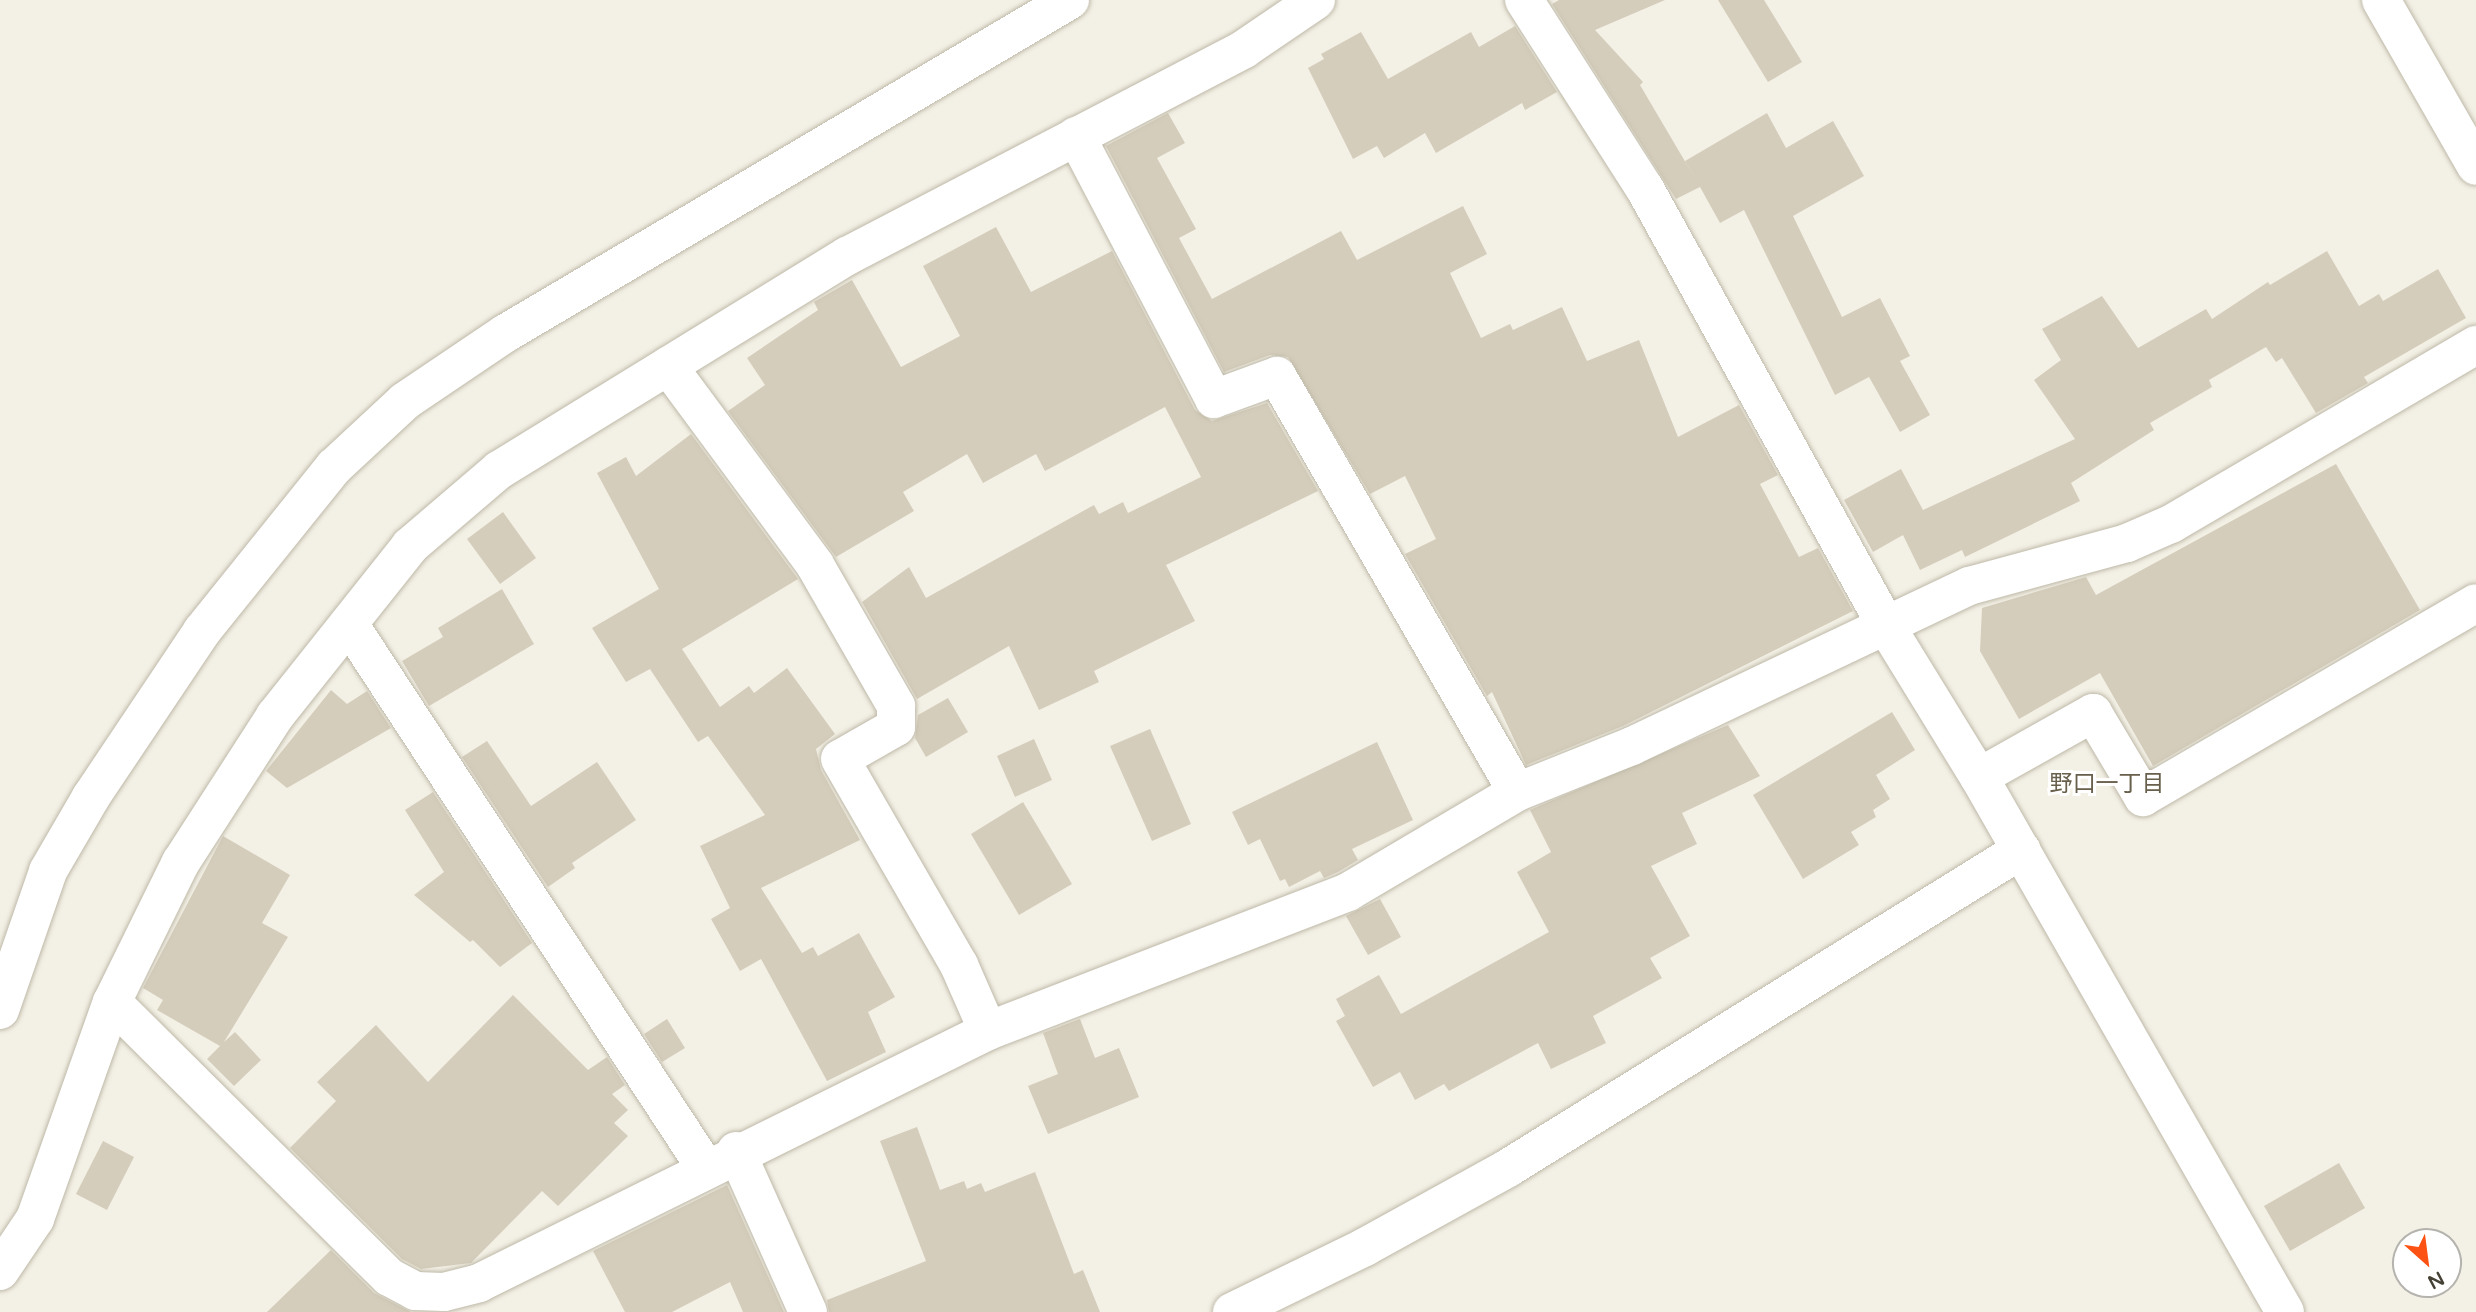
<!DOCTYPE html>
<meta charset="utf-8">
<style>
body{margin:0}
#map{position:relative;width:2476px;height:1312px;overflow:hidden;background:#f3f0e5;font-family:"Varela Round","Noto Sans JP",sans-serif}
div>[style]{position:absolute}
[style*='--x']{left:calc(var(--x)*1px);top:calc(var(--y)*1px);width:calc(var(--w)*1px);rotate:calc(var(--a)*1deg)}
.building>*{inset:0;background:#d5cdbb}
.roads{filter:drop-shadow(0 0 2px #beb9a8) drop-shadow(0 0 2px #beb9a8)}
.minor>*{height:38px;margin:-19px;padding:0 19px;transform-origin:19px;border-radius:19px;background:#fff}
span{translate:-50% -50%;white-space:nowrap;text-align:center;line-height:1.15;-webkit-text-stroke:6px #fff;paint-order:stroke}
.neighbourhood-label{font-size:23px;color:#68604c}
.north{position:absolute;left:2392px;top:1228px;width:70px;height:70px;box-sizing:border-box;background:#fff;border:2px solid #b5b3ae;border-radius:50%;rotate:152deg;font-size:19px;font-weight:700;line-height:28px;text-align:center;color:#454135}
.north::after{content:'';display:block;margin:auto;width:24px;height:32px;background:#fc5213;clip-path:polygon(50% 0,100% 100%,50% 72%,0 100%)}
</style>
<div id="map">
<div class="building">
<i style="clip-path:polygon(1559px 0,1665px 0,1595px 30px,1643px 82px,1640px 85px,1696px 180px,1685px 161px,1767px 113px,1786px 148px,1833px 121px,1864px 176px,1793px 216px,1842px 317px,1880px 298px,1910px 356px,1900px 361px,1930px 415px,1900px 432px,1869px 377px,1835px 395px,1744px 210px,1720px 223px,1700px 187px,1676px 199px,1552px 4px)"></i>
<i style="clip-path:polygon(1718px 0,1764px 0,1802px 62px,1768px 82px)"></i>
<i style="clip-path:polygon(1515px 26px,1557px 92px,1525px 110px,1522px 103px,1436px 153px,1425px 133px,1384px 158px,1377px 146px,1353px 159px,1308px 68px,1324px 59px,1321px 54px,1361px 32px,1388px 79px,1471px 32px,1479px 47px)"></i>
<i style="clip-path:polygon(1168px 113px,1185px 143px,1157px 158px,1196px 229px,1179px 238px,1212px 299px,1341px 231px,1357px 260px,1463px 206px,1487px 254px,1450px 273px,1481px 338px,1510px 324px,1513px 330px,1562px 307px,1587px 361px,1639px 340px,1678px 437px,1739px 405px,1778px 475px,1760px 484px,1799px 557px,1818px 548px,1853px 611px,1623px 726px,1526px 765px,1492px 692px,1487px 696px,1405px 554px,1436px 539px,1405px 476px,1370px 494px,1288px 357px,1270px 355px,1224px 372px,1106px 146px)"></i>
<i style="clip-path:polygon(996px 227px,1031px 292px,1112px 251px,1195px 410px,1212px 421px,1267px 403px,1318px 491px,1166px 565px,1195px 621px,1094px 671px,1099px 682px,1039px 710px,1009px 646px,917px 699px,862px 602px,909px 567px,926px 598px,1094px 505px,1099px 514px,1123px 502px,1128px 513px,1201px 477px,1165px 407px,1045px 471px,1036px 454px,983px 483px,967px 454px,903px 492px,914px 511px,836px 557px,728px 411px,765px 385px,747px 358px,818px 310px,814px 302px,852px 280px,901px 367px,960px 336px,923px 266px)"></i>
<i style="clip-path:polygon(2327px 251px,2359px 306px,2379px 294px,2383px 301px,2438px 269px,2466px 318px,2364px 377px,2368px 383px,2316px 413px,2282px 358px,2276px 362px,2266px 347px,2209px 380px,2212px 387px,2150px 423px,2154px 430px,2071px 483px,2080px 501px,1965px 557px,1962px 550px,1920px 570px,1903px 535px,1873px 552px,1844px 500px,1901px 469px,1923px 510px,2075px 439px,2034px 380px,2061px 360px,2042px 329px,2102px 296px,2138px 348px,2206px 309px,2212px 319px,2268px 282px,2270px 285px)"></i>
<i style="clip-path:polygon(691px 434px,798px 579px,682px 649px,720px 707px,749px 686px,754px 693px,787px 668px,835px 734px,816px 749px,821px 770px,860px 840px,761px 888px,802px 953px,813px 947px,818px 956px,859px 933px,895px 997px,868px 1012px,886px 1052px,827px 1081px,761px 959px,740px 971px,711px 919px,730px 908px,700px 846px,765px 815px,708px 736px,698px 742px,650px 669px,626px 682px,592px 628px,659px 589px,597px 473px,626px 457px,636px 476px)"></i>
<i style="clip-path:polygon(2336px 464px,2420px 610px,2153px 766px,2100px 673px,2019px 719px,1980px 651px,1982px 608px,2086px 577px,2096px 595px)"></i>
<i style="clip-path:polygon(503px 512px,536px 558px,500px 584px,467px 539px)"></i>
<i style="clip-path:polygon(502px 589px,534px 644px,429px 706px,402px 661px,443px 637px,438px 628px)"></i>
<i style="clip-path:polygon(331px 690px,347px 704px,367px 691px,391px 728px,287px 788px,266px 771px)"></i>
<i style="clip-path:polygon(948px 698px,968px 732px,926px 757px,915px 738px,918px 715px)"></i>
<i style="clip-path:polygon(1892px 712px,1915px 750px,1876px 775px,1890px 799px,1873px 810px,1876px 817px,1851px 832px,1859px 845px,1803px 879px,1753px 795px)"></i>
<i style="clip-path:polygon(1728px 725px,1760px 776px,1682px 813px,1697px 844px,1651px 866px,1690px 936px,1650px 958px,1662px 978px,1593px 1016px,1606px 1043px,1551px 1069px,1538px 1043px,1449px 1091px,1444px 1084px,1415px 1100px,1400px 1072px,1373px 1087px,1336px 1021px,1345px 1016px,1336px 999px,1379px 975px,1401px 1014px,1549px 932px,1517px 872px,1551px 852px,1530px 810px)"></i>
<i style="clip-path:polygon(1150px 729px,1191px 824px,1152px 841px,1110px 746px)"></i>
<i style="clip-path:polygon(1034px 739px,1052px 780px,1015px 797px,997px 756px)"></i>
<i style="clip-path:polygon(487px 741px,531px 806px,597px 762px,636px 820px,572px 863px,575px 868px,548px 887px,462px 757px)"></i>
<i style="clip-path:polygon(1377px 742px,1413px 820px,1352px 849px,1358px 860px,1338px 872px,1324px 878px,1320px 871px,1289px 887px,1285px 879px,1280px 881px,1260px 839px,1248px 845px,1232px 812px)"></i>
<i style="clip-path:polygon(433px 792px,532px 943px,500px 967px,473px 940px,470px 942px,414px 895px,444px 872px,405px 810px)"></i>
<i style="clip-path:polygon(1023px 802px,1072px 884px,1019px 915px,971px 834px)"></i>
<i style="clip-path:polygon(223px 836px,290px 875px,262px 923px,288px 937px,224px 1042px,235px 1032px,261px 1060px,234px 1086px,207px 1059px,220px 1046px,157px 1010px,163px 1000px,143px 988px)"></i>
<i style="clip-path:polygon(1380px 899px,1401px 937px,1368px 955px,1346px 916px)"></i>
<i style="clip-path:polygon(513px 995px,588px 1070px,607px 1057px,625px 1085px,612px 1094px,628px 1110px,614px 1123px,628px 1136px,558px 1206px,542px 1191px,471px 1263px,421px 1269px,402px 1259px,290px 1148px,336px 1101px,317px 1082px,376px 1025px,428px 1082px)"></i>
<i style="clip-path:polygon(667px 1019px,685px 1048px,662px 1062px,644px 1034px)"></i>
<i style="clip-path:polygon(1080px 1019px,1095px 1058px,1119px 1048px,1139px 1097px,1048px 1134px,1028px 1086px,1058px 1074px,1043px 1033px)"></i>
<i style="clip-path:polygon(917px 1127px,940px 1190px,964px 1181px,967px 1189px,981px 1183px,985px 1192px,1035px 1172px,1074px 1274px,1083px 1270px,1100px 1312px,829px 1312px,827px 1300px,926px 1261px,880px 1141px)"></i>
<i style="clip-path:polygon(103px 1141px,134px 1157px,107px 1210px,76px 1194px)"></i>
<i style="clip-path:polygon(2339px 1163px,2365px 1208px,2290px 1251px,2264px 1206px)"></i>
<i style="clip-path:polygon(727px 1185px,784px 1312px,743px 1312px,730px 1282px,672px 1312px,625px 1312px,593px 1251px)"></i>
<i style="clip-path:polygon(331px 1250px,374px 1293px,411px 1312px,267px 1312px)"></i>
</div>
<div class="roads">
<div class="minor">
<i style="--x:1524;--y:0;--w:224;--a:57.4"></i>
<i style="--x:1645;--y:189;--w:499;--a:61.1"></i>
<i style="--x:1886;--y:626;--w:177;--a:58.4"></i>
<i style="--x:1979;--y:777;--w:616;--a:60.23"></i>
<i style="--x:2381;--y:0;--w:191;--a:60.2"></i>
<i style="--x:1076;--y:136;--w:297;--a:62.3"></i>
<i style="--x:1214;--y:399;--w:67;--a:-20.1"></i>
<i style="--x:1277;--y:376;--w:480;--a:60"></i>
<i style="--x:668;--y:366;--w:247;--a:53.5"></i>
<i style="--x:815;--y:565;--w:163;--a:60.1"></i>
<i style="--x:896;--y:706;--w:21;--a:90"></i>
<i style="--x:896;--y:727;--w:64;--a:150.3"></i>
<i style="--x:840;--y:759;--w:238;--a:60"></i>
<i style="--x:959;--y:965;--w:72;--a:66.3"></i>
<i style="--x:349;--y:624;--w:649;--a:56.75"></i>
<i style="--x:1979;--y:777;--w:131;--a:-29.3"></i>
<i style="--x:2093;--y:713;--w:98;--a:59.2"></i>
<i style="--x:2143;--y:797;--w:385;--a:-30.2"></i>
<i style="--x:112;--y:1002;--w:390;--a:44.8"></i>
<i style="--x:389;--y:1277;--w:30;--a:28"></i>
<i style="--x:415;--y:1291;--w:29;--a:2"></i>
<i style="--x:444;--y:1292;--w:36;--a:-14"></i>
<i style="--x:479;--y:1283;--w:568;--a:-26.34"></i>
<i style="--x:988;--y:1031;--w:386;--a:-21.1"></i>
<i style="--x:1348;--y:892;--w:196;--a:-30.6"></i>
<i style="--x:1517;--y:792;--w:124;--a:-21.8"></i>
<i style="--x:1632;--y:746;--w:373;--a:-25.4"></i>
<i style="--x:1969;--y:586;--w:164;--a:-15.2"></i>
<i style="--x:2127;--y:543;--w:48;--a:-23.4"></i>
<i style="--x:2171;--y:524;--w:354;--a:-30.4"></i>
<i style="--x:0;--y:1010;--w:147;--a:-70.9"></i>
<i style="--x:48;--y:871;--w:86;--a:-59.8"></i>
<i style="--x:91;--y:797;--w:200;--a:-56.2"></i>
<i style="--x:202;--y:631;--w:211;--a:-51.2"></i>
<i style="--x:334;--y:467;--w:97;--a:-42.9"></i>
<i style="--x:405;--y:401;--w:122;--a:-34"></i>
<i style="--x:506;--y:333;--w:655;--a:-30.56"></i>
<i style="--x:736;--y:1151;--w:176;--a:65.9"></i>
<i style="--x:0;--y:1271;--w:63;--a:-56.1"></i>
<i style="--x:35;--y:1219;--w:230;--a:-70.5"></i>
<i style="--x:112;--y:1002;--w:156;--a:-63.8"></i>
<i style="--x:181;--y:862;--w:174;--a:-57.2"></i>
<i style="--x:275;--y:716;--w:217;--a:-51.5"></i>
<i style="--x:410;--y:546;--w:117;--a:-40.5"></i>
<i style="--x:499;--y:470;--w:409;--a:-31.6"></i>
<i style="--x:847;--y:256;--w:448;--a:-27.5"></i>
<i style="--x:1244;--y:49;--w:87;--a:-34.2"></i>
<i style="--x:1232;--y:1312;--w:148;--a:-26"></i>
<i style="--x:1365;--y:1247;--w:163;--a:-28.9"></i>
<i style="--x:1508;--y:1168;--w:604;--a:-31.79"></i>
</div>
</div>
<div class="neighbourhood-label">
<span style="left:2107px;top:784px">野口一丁目</span>
</div>
<div class="north">N</div>
</div>
